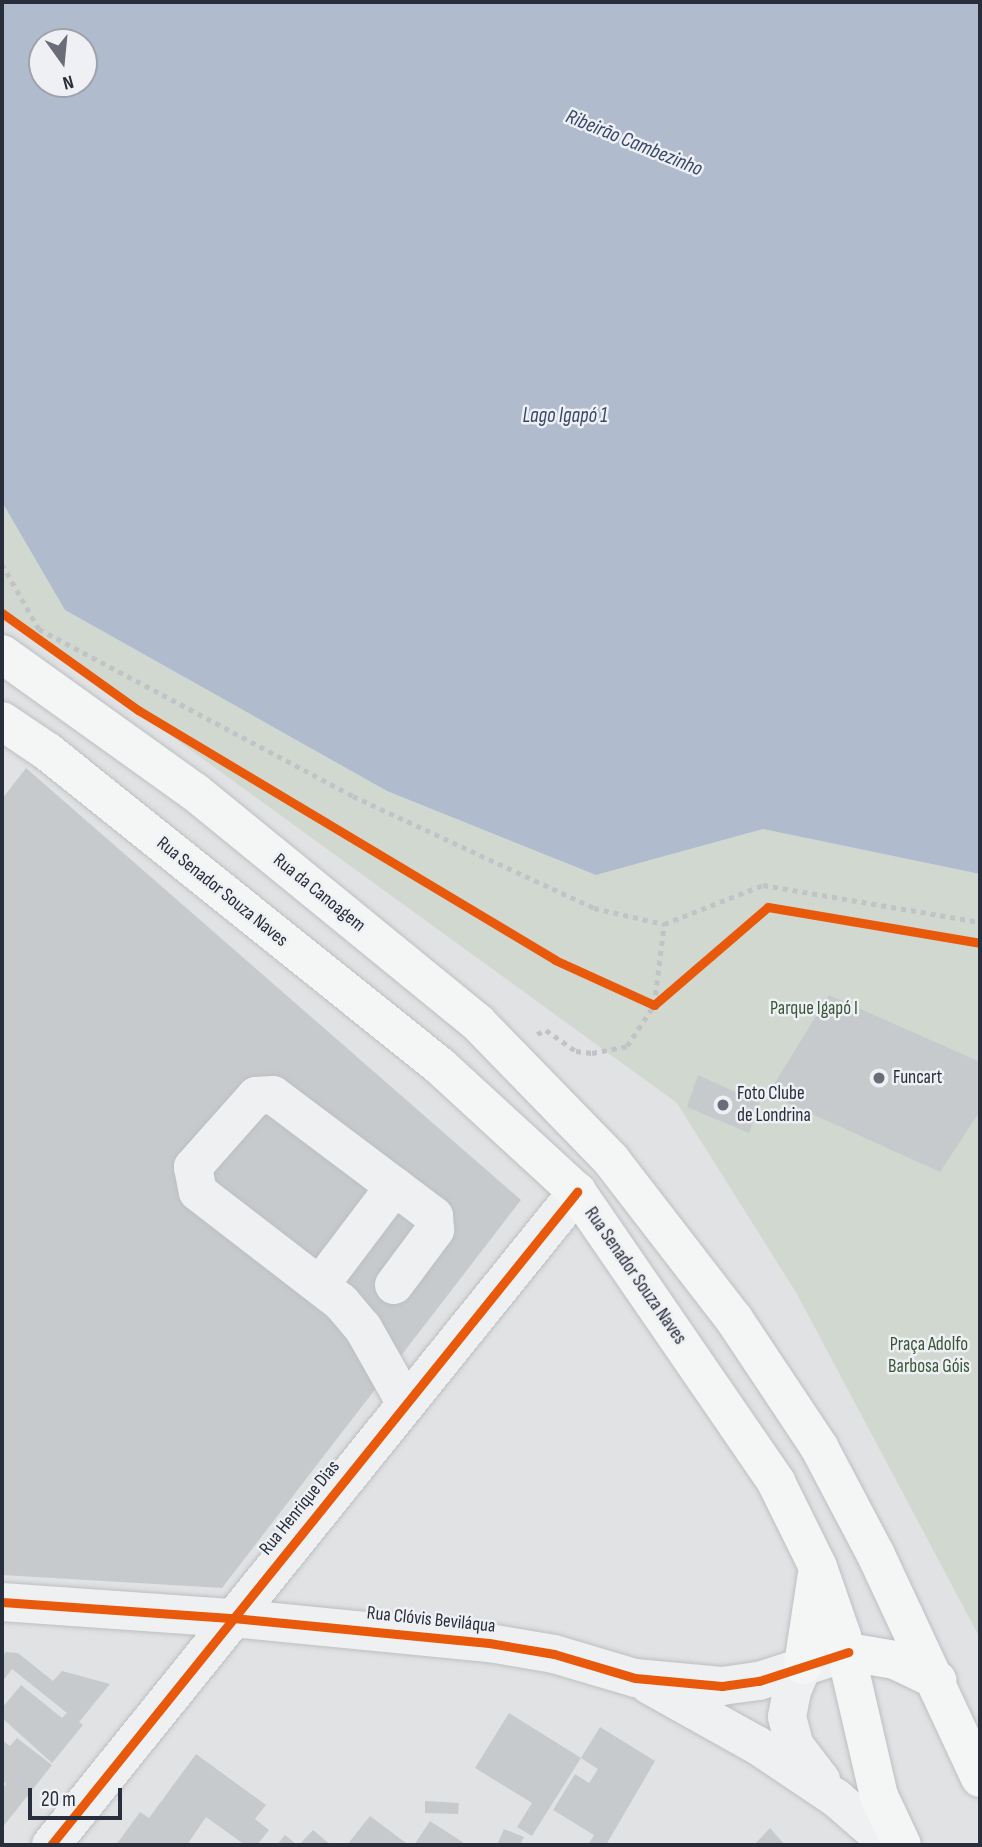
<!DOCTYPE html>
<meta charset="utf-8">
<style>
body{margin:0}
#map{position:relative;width:982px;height:1847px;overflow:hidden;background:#e0e2e4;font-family:"Sofia Sans Condensed",sans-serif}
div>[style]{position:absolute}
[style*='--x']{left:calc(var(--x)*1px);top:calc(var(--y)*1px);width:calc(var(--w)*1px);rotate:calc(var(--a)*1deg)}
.green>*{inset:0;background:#d0d8d0}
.water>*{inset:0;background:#b0bbce}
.building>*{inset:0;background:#c7cacd}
.path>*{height:4.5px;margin-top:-2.25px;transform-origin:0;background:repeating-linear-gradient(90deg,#c2c3c7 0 5px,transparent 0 10px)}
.roads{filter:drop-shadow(0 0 2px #bdbfc1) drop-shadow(0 0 2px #bdbfc1)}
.minor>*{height:38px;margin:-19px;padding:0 19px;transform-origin:19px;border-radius:19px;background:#eff0f2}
.major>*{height:38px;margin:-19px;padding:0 19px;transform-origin:19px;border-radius:19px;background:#f4f5f5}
.cycleway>*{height:9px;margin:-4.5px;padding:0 4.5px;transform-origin:4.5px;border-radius:4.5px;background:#e8590c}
.dots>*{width:19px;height:19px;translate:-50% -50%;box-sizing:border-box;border:4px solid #eef0f4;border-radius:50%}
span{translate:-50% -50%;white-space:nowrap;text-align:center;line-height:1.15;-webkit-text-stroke:5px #eef0f4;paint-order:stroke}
.street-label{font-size:19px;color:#292e3c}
.park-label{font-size:19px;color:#3a5638}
.poi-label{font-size:19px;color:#292e3c}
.left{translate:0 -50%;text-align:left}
.water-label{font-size:21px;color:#37486c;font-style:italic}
.frame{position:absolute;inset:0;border:4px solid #292e3c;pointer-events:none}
.north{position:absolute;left:28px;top:28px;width:70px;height:70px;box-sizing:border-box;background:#eef0f4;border:2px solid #9fa2aa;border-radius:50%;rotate:165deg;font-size:19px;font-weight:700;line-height:28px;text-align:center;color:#292e3c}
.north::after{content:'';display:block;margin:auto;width:24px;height:32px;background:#696d77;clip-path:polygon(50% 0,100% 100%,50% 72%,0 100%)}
.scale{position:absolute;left:28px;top:1788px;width:94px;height:32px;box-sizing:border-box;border:4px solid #292e3c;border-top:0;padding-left:9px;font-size:21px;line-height:24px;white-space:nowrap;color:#292e3c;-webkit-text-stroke:5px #eef0f4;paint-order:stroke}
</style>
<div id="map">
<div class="green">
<i style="clip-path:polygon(2px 502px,65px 610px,387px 791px,596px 875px,763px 829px,980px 874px,980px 1638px,797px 1294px,677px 1103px,2px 613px)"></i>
</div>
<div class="water">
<i style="clip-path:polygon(evenodd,2px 2px,980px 2px,980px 874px,763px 829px,596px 875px,387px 791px,65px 610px,2px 502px,2px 2px,42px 42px,84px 42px,84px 84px,42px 84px,42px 42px)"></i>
</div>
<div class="building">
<i style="clip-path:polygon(26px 768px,521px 1200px,222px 1588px,2px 1575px,2px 799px)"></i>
<i style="clip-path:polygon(829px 995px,980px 1062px,980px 1111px,940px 1172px,768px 1094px)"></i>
<i style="clip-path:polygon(698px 1075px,760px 1103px,749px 1133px,687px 1107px)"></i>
<i style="clip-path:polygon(6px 1652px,18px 1653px,53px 1681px,62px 1671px,110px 1684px,79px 1722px,83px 1725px,52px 1763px,2px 1718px,2px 1708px,21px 1685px,62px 1718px,67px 1713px,12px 1669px,2px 1682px,2px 1657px)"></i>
<i style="clip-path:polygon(509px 1713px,581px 1758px,600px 1727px,655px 1761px,606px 1845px,588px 1845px,594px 1835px,553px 1810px,575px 1774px,589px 1783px,598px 1769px,581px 1758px,532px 1836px,517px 1827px,532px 1803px,475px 1768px)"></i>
<i style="clip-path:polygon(17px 1738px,52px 1765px,2px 1828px,2px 1788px,6px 1784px,2px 1780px,2px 1740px,10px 1746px)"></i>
<i style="clip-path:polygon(196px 1754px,266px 1805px,255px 1819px,269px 1830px,257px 1845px,245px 1845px,206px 1817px,187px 1845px,116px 1845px,140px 1812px,149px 1818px)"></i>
<i style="clip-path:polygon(425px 1801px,459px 1803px,458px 1814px,425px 1813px)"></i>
<i style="clip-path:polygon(370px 1816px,406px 1843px,404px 1845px,347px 1845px)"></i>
<i style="clip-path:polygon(430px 1821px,467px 1845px,414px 1845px)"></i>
<i style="clip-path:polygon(770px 1828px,785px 1845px,754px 1845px)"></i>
<i style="clip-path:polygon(504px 1829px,524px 1837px,520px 1845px,497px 1845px)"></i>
<i style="clip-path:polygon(313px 1830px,331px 1845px,301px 1843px)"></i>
<i style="clip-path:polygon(285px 1835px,297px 1845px,277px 1845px)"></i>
</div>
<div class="path">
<i style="--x:2;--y:564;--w:75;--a:60.4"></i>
<i style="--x:39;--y:629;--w:356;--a:28"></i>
<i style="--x:353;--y:796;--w:266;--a:24.9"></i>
<i style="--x:594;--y:908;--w:72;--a:12.9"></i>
<i style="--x:664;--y:924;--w:106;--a:-21.5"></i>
<i style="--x:763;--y:885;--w:220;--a:9.7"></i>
<i style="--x:537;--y:1034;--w:10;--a:-24"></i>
<i style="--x:546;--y:1030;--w:37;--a:35"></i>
<i style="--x:576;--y:1051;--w:16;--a:7"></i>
<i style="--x:592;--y:1053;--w:36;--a:-11"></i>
<i style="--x:627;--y:1046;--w:49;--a:-56.6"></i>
<i style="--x:654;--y:1005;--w:82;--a:-83"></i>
</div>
<div class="roads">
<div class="minor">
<i style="--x:320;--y:1285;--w:124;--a:-52.9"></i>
<i style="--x:394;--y:1285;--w:69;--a:-53.3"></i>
<i style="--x:435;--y:1230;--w:14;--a:-94"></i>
<i style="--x:434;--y:1216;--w:201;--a:-143.1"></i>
<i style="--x:273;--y:1095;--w:17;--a:177"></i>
<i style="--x:256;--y:1096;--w:95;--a:131.6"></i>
<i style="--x:193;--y:1167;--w:25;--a:79"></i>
<i style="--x:198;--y:1192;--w:180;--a:37.6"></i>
<i style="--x:341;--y:1302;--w:34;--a:50"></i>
<i style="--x:363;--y:1328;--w:87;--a:60.5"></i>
<i style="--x:2;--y:1602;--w:232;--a:4"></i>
<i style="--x:233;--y:1618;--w:257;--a:5.6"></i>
<i style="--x:489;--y:1643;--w:66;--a:9.6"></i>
<i style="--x:554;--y:1654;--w:84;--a:16.5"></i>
<i style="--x:635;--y:1678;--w:87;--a:5.3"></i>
<i style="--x:722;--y:1686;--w:37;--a:-8"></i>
<i style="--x:759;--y:1681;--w:94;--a:-18"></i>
<i style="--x:803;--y:1665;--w:28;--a:113"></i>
<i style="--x:792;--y:1691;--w:26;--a:101"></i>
<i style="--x:787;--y:1717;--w:30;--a:75"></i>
<i style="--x:795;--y:1746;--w:43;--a:52.6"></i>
<i style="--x:649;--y:1685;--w:124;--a:29.1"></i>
<i style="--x:757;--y:1745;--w:95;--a:33.9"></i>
<i style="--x:836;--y:1798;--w:72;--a:41"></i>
<i style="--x:51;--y:1845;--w:839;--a:-51.15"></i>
</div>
<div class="major">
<i style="--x:2;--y:654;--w:237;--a:35.6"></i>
<i style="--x:195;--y:792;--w:365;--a:39.2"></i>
<i style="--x:478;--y:1023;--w:191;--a:45.8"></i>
<i style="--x:611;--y:1160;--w:201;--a:52.3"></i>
<i style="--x:734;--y:1319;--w:154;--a:56.4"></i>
<i style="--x:819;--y:1447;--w:122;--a:62.2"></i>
<i style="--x:876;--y:1555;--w:246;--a:65"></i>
<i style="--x:2;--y:721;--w:55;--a:34"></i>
<i style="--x:48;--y:752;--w:502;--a:38.7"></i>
<i style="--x:440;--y:1066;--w:186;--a:42.6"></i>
<i style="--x:577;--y:1192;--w:352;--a:55.5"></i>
<i style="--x:776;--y:1482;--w:95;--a:63.7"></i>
<i style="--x:818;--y:1567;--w:73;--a:70.8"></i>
<i style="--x:842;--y:1636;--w:164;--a:77"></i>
<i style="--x:879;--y:1796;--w:54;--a:64.9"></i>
<i style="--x:848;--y:1652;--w:48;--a:9.7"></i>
<i style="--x:895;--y:1660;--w:47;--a:25.5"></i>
<i style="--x:803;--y:1665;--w:93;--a:-81.3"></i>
</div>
</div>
<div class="cycleway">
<i style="--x:2;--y:613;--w:167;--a:35.5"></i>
<i style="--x:138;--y:710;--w:486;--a:30.9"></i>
<i style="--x:555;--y:960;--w:109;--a:24.4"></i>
<i style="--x:654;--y:1005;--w:150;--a:-40.7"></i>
<i style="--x:768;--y:907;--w:215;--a:9.6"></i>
<i style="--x:2;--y:1602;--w:232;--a:4"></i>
<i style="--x:233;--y:1618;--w:257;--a:5.6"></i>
<i style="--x:489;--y:1643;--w:66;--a:9.6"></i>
<i style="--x:554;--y:1654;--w:84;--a:16.5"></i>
<i style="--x:635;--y:1678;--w:87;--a:5.3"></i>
<i style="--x:722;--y:1686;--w:37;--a:-8"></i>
<i style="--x:759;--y:1681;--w:94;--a:-18"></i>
<i style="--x:51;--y:1845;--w:839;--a:-51.15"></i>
</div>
<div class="dots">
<i style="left:879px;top:1078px;background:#696d77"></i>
<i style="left:723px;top:1105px;background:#696d77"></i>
</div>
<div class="street-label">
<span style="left:222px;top:892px;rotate:39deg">Rua Senador Souza Naves</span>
<span style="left:319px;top:893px;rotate:39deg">Rua da Canoagem</span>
<span style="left:635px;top:1276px;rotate:55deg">Rua Senador Souza Naves</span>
<span style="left:300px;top:1508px;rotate:-51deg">Rua Henrique Dias</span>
<span style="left:431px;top:1620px;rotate:6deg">Rua Clóvis Beviláqua</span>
</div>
<div class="park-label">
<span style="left:814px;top:1009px">Parque Igapó I</span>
<span style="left:929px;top:1356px">Praça Adolfo<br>Barbosa Góis</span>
</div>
<div class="poi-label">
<span class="left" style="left:893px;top:1078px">Funcart</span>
<span class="left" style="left:737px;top:1105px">Foto Clube<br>de Londrina</span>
</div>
<div class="water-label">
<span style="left:634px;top:143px;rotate:22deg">Ribeirão Cambezinho</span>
<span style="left:565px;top:416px">Lago Igapó 1</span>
</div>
<div class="frame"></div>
<div class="north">N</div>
<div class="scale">20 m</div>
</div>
